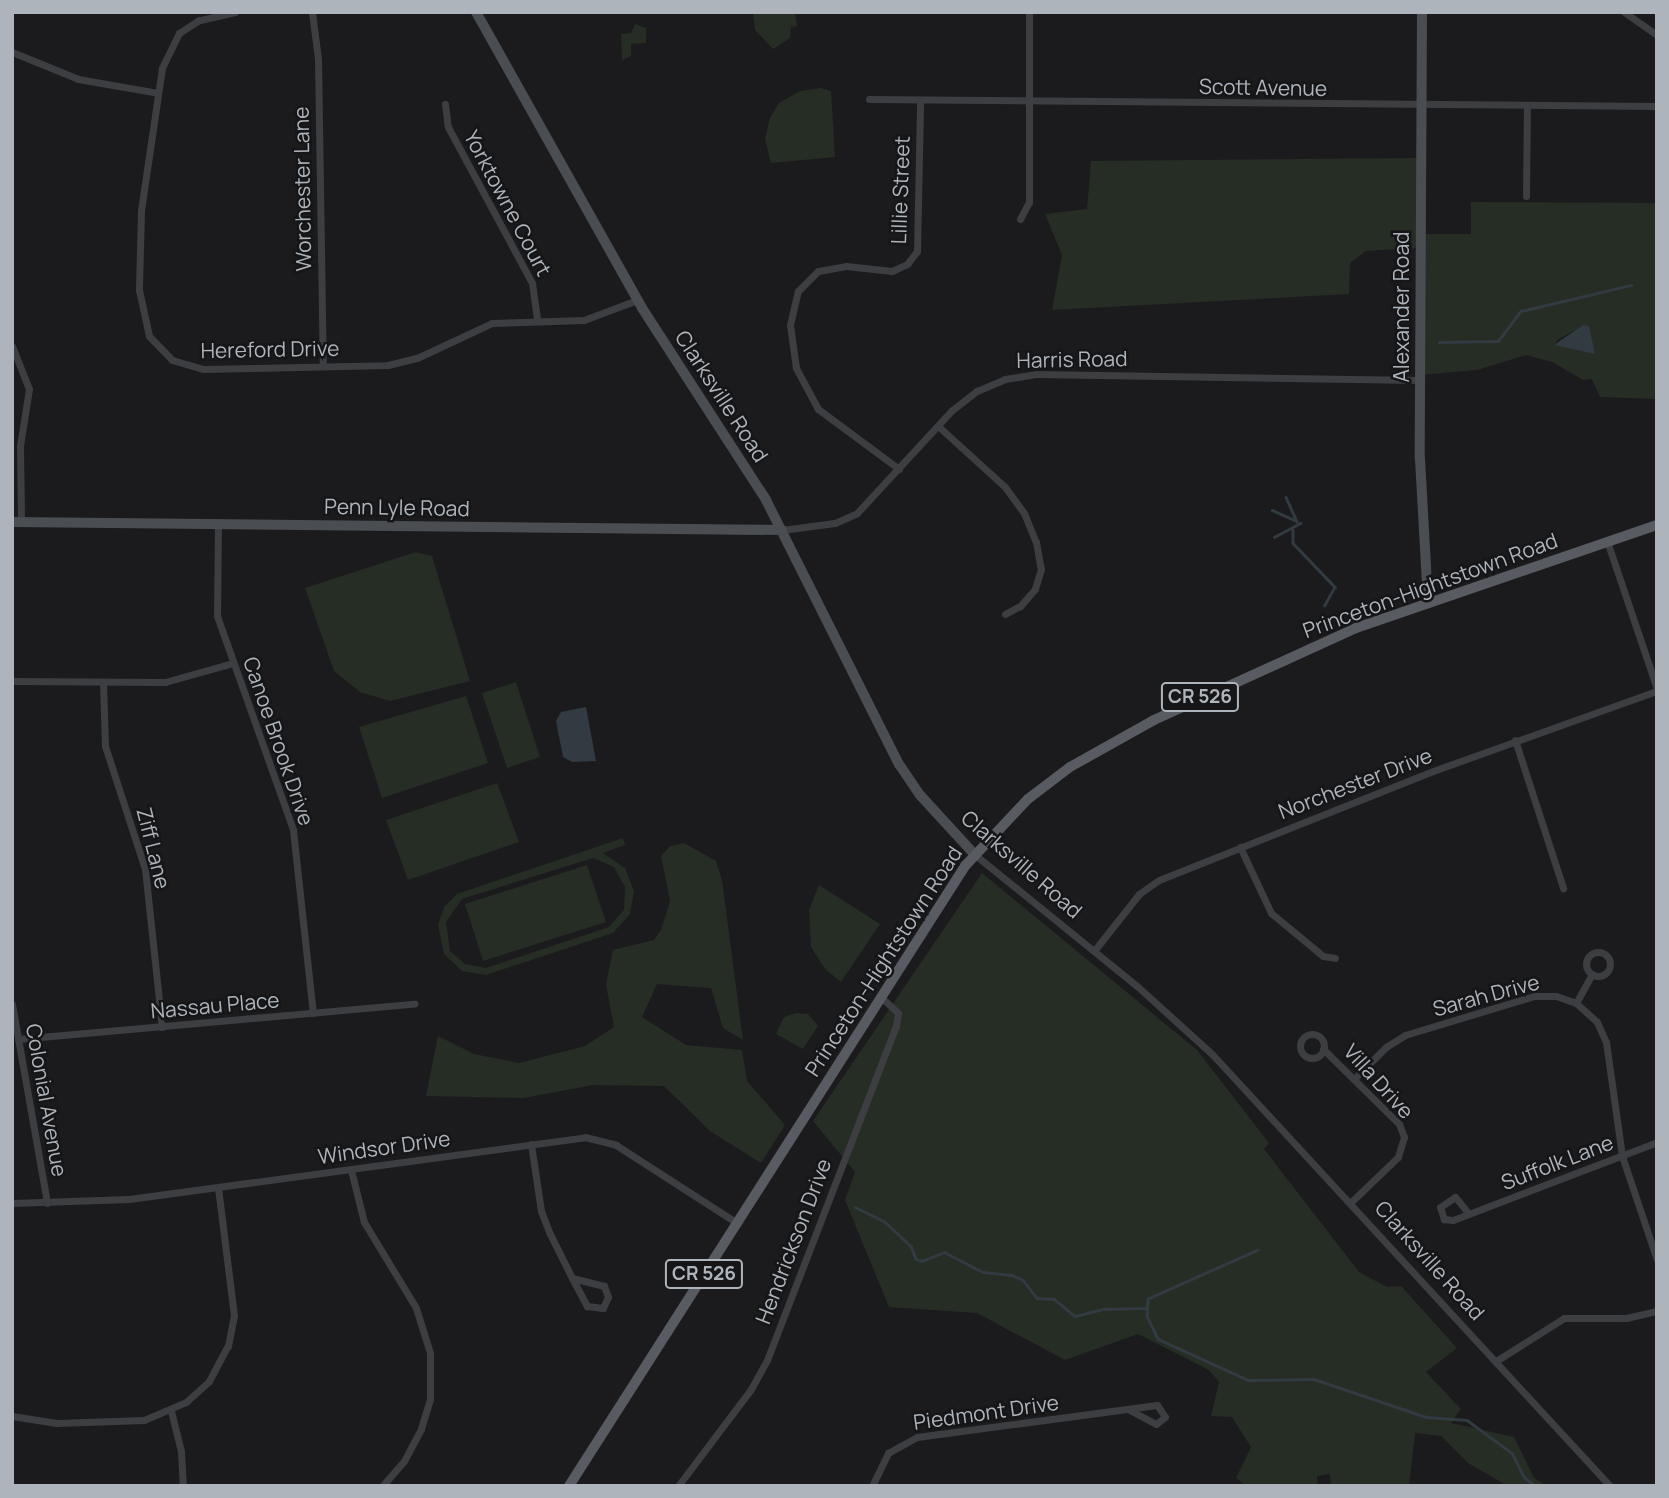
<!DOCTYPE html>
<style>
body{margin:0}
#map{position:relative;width:1669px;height:1498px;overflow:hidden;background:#1b1b1d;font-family:Manrope,sans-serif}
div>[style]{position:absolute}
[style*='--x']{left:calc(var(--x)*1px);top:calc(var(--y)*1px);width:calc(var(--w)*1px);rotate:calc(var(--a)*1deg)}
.green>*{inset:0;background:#252d25}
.water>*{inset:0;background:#313b41}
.stream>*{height:2.5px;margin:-1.25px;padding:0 1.25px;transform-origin:1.25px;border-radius:1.25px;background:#313b41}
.street>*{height:7px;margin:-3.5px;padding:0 3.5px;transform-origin:3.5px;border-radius:3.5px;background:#3c3e42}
.street>.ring{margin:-3.5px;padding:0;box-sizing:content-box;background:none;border:7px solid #3c3e42;border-radius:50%}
.secondary>*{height:10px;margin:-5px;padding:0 5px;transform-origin:5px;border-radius:5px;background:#4a4d52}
.primary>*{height:10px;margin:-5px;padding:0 5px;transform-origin:5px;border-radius:5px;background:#585b61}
span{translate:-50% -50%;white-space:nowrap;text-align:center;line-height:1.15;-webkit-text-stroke:5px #161618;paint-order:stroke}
.shield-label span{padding:2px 5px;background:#161618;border:2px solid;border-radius:5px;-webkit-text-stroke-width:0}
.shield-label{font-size:19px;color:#aeb4bb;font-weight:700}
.street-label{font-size:21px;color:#aeb4bb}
.frame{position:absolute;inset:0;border:14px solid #aeb4bb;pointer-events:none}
</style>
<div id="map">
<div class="green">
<i style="clip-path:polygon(753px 12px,795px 12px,797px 26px,791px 27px,790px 38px,773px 49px,755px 30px)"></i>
<i style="clip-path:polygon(635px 24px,646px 28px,646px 43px,631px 44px,631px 56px,622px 60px,621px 34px,631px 33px)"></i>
<i style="clip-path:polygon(821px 88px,831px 91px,835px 157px,771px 163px,765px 139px,770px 118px,779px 103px,800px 91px)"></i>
<i style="clip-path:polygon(1419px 158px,1419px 237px,1415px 248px,1366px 251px,1350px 263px,1349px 294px,1052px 310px,1062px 255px,1045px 214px,1087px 209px,1091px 161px)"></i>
<i style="clip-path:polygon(evenodd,1471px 202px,1657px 203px,1657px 399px,1600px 397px,1592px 379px,1583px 380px,1552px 362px,1526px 355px,1477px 370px,1420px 375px,1421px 234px,1471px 234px,1471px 202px,1583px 326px,1595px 353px,1555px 345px,1557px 340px,1583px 326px)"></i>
<i style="clip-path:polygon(416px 552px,432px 556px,470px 681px,390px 701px,360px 692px,334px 671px,305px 588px)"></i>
<i style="clip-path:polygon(516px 682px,540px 757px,507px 768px,482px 693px)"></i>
<i style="clip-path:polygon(466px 696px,488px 763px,382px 798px,359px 727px)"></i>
<i style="clip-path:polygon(497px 783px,519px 842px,408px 880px,386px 820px)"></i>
<i style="clip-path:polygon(evenodd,623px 838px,625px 845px,603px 853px,625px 868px,634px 891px,630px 914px,613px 933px,486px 975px,462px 971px,444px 954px,438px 925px,444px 907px,457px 894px,623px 838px,593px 858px,614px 867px,625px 887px,624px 910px,609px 927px,486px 968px,465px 964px,450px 951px,446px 922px,462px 899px,593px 858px)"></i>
<i style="clip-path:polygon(684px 843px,716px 861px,722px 880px,743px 1040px,723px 1028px,711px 988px,657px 984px,642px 1017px,686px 1045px,742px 1050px,747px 1081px,785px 1125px,761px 1163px,710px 1131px,664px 1086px,593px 1085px,524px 1098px,426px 1096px,438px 1036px,474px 1054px,519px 1063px,585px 1046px,614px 1027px,606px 985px,613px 950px,654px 940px,661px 930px,670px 901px,661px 856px,670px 846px)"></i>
<i style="clip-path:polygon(587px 865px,606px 922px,483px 961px,465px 904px)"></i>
<i style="clip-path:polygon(982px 873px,1197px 1050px,1269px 1143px,1264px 1149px,1359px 1272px,1387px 1287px,1401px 1286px,1457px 1348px,1426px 1372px,1461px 1409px,1451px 1423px,1514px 1437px,1534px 1478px,1547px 1486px,1508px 1486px,1468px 1463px,1441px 1436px,1415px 1433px,1409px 1486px,1331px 1486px,1330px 1474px,1317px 1476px,1318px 1486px,1247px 1486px,1236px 1478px,1251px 1447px,1232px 1417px,1211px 1416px,1219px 1382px,1209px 1370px,1138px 1334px,1065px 1360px,977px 1313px,889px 1307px,845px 1200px,855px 1172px,813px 1121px)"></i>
<i style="clip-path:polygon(819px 885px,880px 924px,841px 982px,825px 969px,811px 947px,809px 910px)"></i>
<i style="clip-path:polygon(796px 1013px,808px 1014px,818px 1026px,803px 1049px,776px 1034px,784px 1017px)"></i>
</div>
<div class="water">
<i style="clip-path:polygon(1583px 325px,1589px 326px,1595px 354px,1554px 345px)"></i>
<i style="clip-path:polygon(586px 707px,596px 761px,572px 762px,563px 757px,556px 721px,561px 712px)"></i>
</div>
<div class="stream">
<i style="--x:1439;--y:342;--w:59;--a:-1"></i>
<i style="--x:1498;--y:341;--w:38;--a:-53"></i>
<i style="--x:1521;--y:311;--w:113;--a:-13.3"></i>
<i style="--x:1286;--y:497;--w:27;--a:66"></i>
<i style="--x:1272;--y:510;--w:24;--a:24"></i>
<i style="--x:1293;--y:530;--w:13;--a:90"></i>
<i style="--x:1293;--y:543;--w:61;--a:46.3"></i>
<i style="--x:1335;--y:587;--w:21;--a:119"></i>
<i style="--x:1274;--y:537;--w:30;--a:-28"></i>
<i style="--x:855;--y:1207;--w:32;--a:26"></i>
<i style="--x:884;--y:1221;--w:37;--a:43"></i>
<i style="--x:911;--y:1246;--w:14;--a:69"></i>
<i style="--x:916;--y:1259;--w:6;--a:18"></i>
<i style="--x:922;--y:1261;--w:24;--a:-22"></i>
<i style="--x:944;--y:1252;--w:44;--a:27.1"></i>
<i style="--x:983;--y:1272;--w:29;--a:6"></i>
<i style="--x:1012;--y:1275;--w:12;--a:24"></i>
<i style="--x:1023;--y:1280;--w:23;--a:52"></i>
<i style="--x:1037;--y:1298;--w:17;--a:3"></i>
<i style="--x:1054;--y:1299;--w:27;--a:39"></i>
<i style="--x:1075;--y:1316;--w:30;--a:-14"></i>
<i style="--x:1104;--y:1309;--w:41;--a:-1.4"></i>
<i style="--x:1258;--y:1250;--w:120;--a:156"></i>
<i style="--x:1148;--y:1299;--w:17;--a:93"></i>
<i style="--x:1147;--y:1316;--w:25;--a:64"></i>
<i style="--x:1158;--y:1339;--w:99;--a:24.5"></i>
<i style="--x:1248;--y:1380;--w:66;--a:-0.9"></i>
<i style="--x:1314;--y:1379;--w:118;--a:18.7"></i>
<i style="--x:1426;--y:1417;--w:41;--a:4.2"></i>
<i style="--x:1467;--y:1420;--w:56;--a:36.3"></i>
<i style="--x:1512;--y:1453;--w:27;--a:63"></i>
<i style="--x:1524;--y:1477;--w:14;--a:39"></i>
</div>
<div class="street">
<i style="--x:235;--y:12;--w:37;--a:167"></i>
<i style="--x:199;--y:20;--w:24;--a:147"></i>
<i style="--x:179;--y:33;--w:39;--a:116"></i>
<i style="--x:162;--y:68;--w:145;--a:98.4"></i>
<i style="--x:141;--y:211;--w:79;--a:91.5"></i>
<i style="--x:139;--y:290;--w:47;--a:77.7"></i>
<i style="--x:149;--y:336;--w:33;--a:46"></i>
<i style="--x:172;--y:360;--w:32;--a:16"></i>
<i style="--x:203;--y:369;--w:185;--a:-1.2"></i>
<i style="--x:388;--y:365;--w:30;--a:-14"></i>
<i style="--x:417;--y:358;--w:83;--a:-25"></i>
<i style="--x:492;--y:323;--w:92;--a:-1.9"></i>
<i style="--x:584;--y:320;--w:57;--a:-20.7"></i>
<i style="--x:312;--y:12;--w:47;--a:82.7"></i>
<i style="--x:318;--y:59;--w:307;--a:89.1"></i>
<i style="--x:1624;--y:12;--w:40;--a:34.9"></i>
<i style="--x:12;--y:52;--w:71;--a:22.2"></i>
<i style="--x:78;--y:79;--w:81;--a:9.9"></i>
<i style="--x:869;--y:99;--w:788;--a:0.51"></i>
<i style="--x:445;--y:104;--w:23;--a:83"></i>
<i style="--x:448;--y:127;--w:177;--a:61.7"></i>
<i style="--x:532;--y:283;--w:37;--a:82"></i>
<i style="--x:1526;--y:196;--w:91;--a:-89.4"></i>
<i style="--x:1020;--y:219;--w:19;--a:-62"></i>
<i style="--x:1029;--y:202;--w:190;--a:-90"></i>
<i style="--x:12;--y:346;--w:46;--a:68.4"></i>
<i style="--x:29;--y:389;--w:58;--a:99"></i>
<i style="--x:20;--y:446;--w:76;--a:89.2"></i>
<i style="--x:938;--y:426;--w:91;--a:42.3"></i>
<i style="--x:1005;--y:487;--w:32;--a:54"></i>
<i style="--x:1024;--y:513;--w:31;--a:68"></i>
<i style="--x:1036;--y:542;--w:27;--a:80"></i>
<i style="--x:1041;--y:569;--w:21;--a:107"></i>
<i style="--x:1035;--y:589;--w:23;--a:131"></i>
<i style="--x:1020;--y:606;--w:17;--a:152"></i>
<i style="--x:899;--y:469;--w:101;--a:-143.5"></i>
<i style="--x:818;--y:409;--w:47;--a:-118.2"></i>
<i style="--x:796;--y:368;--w:43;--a:-97.9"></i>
<i style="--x:790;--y:325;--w:35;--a:-77"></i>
<i style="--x:798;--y:291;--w:28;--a:-45"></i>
<i style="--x:818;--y:271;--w:28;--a:-10"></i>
<i style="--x:846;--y:266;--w:46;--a:6.2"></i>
<i style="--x:892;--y:271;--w:17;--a:-25"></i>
<i style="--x:907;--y:264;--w:16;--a:-52"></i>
<i style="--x:917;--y:251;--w:149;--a:-88.8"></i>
<i style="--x:218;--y:524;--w:92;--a:90.6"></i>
<i style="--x:217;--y:616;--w:227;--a:70.4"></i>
<i style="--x:293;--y:830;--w:184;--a:83.8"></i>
<i style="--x:782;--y:530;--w:53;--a:-7.5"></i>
<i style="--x:835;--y:523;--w:24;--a:-24"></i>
<i style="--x:857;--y:513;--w:139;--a:-47.3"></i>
<i style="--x:951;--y:411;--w:33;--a:-38"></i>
<i style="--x:977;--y:391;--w:30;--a:-23"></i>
<i style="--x:1005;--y:379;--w:31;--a:-9"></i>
<i style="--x:1036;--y:374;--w:384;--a:0.9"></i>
<i style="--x:1607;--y:541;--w:156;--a:71.3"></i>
<i style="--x:12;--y:681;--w:153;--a:0.4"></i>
<i style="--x:165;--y:682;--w:71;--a:-15.6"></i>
<i style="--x:103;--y:682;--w:64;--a:88.2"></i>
<i style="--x:105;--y:746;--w:129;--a:72"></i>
<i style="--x:145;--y:869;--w:159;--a:83.9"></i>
<i style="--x:1515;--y:740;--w:156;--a:72"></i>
<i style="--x:1240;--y:847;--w:73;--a:64.8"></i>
<i style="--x:1271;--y:913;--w:67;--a:39.6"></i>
<i style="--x:1323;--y:956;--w:12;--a:9"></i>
<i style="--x:974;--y:854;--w:210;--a:39"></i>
<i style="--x:1137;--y:986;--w:101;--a:42.2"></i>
<i style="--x:1212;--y:1054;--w:587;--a:47.35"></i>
<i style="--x:1094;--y:951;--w:73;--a:-51.7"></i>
<i style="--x:1139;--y:894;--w:24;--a:-35"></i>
<i style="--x:1159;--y:880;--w:295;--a:-21.7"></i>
<i style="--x:1433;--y:771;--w:238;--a:-19.7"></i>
<i class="ring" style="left:1586px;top:952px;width:17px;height:17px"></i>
<i style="--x:1576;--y:1003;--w:33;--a:-61"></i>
<i style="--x:12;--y:1004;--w:202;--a:80"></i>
<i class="ring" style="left:1300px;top:1034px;width:17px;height:17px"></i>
<i style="--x:18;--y:1039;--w:398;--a:-5.1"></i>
<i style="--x:1323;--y:1049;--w:107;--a:44.6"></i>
<i style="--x:1399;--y:1124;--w:14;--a:69"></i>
<i style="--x:1404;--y:1137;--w:21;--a:107"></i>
<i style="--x:1398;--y:1157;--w:65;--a:136.2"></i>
<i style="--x:1356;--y:1077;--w:42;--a:-45"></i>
<i style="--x:1386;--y:1047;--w:22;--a:-32"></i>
<i style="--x:1405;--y:1035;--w:135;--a:-16.8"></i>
<i style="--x:1534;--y:996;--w:22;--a:0"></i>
<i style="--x:1556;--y:996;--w:21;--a:19"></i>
<i style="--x:1576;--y:1003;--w:28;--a:42"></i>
<i style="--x:1597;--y:1022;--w:22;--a:66"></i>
<i style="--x:1606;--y:1042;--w:115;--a:82"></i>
<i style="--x:1622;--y:1156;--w:110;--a:71.4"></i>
<i style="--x:531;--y:1144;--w:68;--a:81.5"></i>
<i style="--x:541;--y:1211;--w:25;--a:69"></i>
<i style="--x:550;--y:1234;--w:49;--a:63.4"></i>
<i style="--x:572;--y:1278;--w:32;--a:62"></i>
<i style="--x:587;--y:1306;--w:16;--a:7"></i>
<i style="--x:603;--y:1308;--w:12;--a:-66"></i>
<i style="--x:608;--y:1297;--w:12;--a:-110"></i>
<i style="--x:604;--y:1286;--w:33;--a:-166"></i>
<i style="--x:351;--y:1170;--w:54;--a:76"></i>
<i style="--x:364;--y:1222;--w:100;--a:58.8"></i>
<i style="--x:416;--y:1308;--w:47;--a:72.7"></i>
<i style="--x:430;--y:1353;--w:46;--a:90"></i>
<i style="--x:430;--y:1399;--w:31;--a:107"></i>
<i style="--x:421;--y:1429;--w:36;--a:118"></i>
<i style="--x:404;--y:1461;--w:33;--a:131"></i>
<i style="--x:12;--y:1203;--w:117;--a:-2"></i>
<i style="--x:129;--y:1199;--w:460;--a:-7.7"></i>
<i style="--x:585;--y:1137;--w:32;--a:14"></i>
<i style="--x:616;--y:1145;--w:144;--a:32.8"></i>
<i style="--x:1469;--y:1214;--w:22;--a:-129"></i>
<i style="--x:1455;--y:1197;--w:18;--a:146"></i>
<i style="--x:1440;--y:1207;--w:13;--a:72"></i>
<i style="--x:1444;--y:1219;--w:9;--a:6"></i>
<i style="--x:1453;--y:1220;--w:218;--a:-20.9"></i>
<i style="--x:1496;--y:1361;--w:80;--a:-32.3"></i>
<i style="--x:1564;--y:1318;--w:62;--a:0"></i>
<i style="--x:1626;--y:1318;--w:32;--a:-13"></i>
<i style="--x:171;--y:1411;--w:41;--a:76"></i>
<i style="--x:181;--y:1451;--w:35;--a:87"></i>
<i style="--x:12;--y:1416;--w:45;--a:9"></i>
<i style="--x:56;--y:1423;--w:88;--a:-2"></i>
<i style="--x:144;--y:1420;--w:46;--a:-23.2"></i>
<i style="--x:186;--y:1402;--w:31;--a:-42"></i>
<i style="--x:209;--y:1381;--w:40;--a:-62"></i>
<i style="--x:228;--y:1346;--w:31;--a:-79"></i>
<i style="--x:234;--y:1316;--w:129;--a:-97.1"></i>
<i style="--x:678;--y:1486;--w:121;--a:-53"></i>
<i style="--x:751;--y:1389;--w:33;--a:-61"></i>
<i style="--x:767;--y:1360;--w:358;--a:-68.9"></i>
<i style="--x:896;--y:1026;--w:13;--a:-81"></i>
<i style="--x:898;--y:1013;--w:23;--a:-137"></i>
<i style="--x:872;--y:1486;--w:37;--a:-64"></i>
<i style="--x:888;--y:1453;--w:33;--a:-29"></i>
<i style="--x:917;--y:1437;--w:242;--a:-7.6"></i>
<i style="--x:1157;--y:1405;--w:14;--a:56"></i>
<i style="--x:1165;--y:1417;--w:11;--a:142"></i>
<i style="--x:1156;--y:1424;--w:30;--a:-152"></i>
</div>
<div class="secondary">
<i style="--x:476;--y:12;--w:339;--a:60.7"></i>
<i style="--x:642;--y:308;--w:229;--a:57.1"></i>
<i style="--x:766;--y:500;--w:296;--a:63.3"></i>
<i style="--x:899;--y:764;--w:37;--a:56"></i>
<i style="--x:920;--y:795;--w:80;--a:47.5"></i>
<i style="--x:1422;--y:12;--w:447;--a:90.3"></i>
<i style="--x:1420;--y:459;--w:143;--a:86.8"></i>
<i style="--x:12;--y:522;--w:770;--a:0.6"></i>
</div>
<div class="primary">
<i style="--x:569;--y:1486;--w:736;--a:-57.43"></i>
<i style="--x:965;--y:866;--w:92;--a:-46.8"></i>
<i style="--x:1028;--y:799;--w:53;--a:-37.3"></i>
<i style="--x:1070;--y:767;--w:96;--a:-29.2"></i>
<i style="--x:1154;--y:720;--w:222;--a:-24.5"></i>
<i style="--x:1356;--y:628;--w:318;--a:-18.9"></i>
</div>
<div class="shield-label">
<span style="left:1200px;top:697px">CR 526</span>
<span style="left:704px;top:1274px">CR 526</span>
</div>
<div class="street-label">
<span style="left:1263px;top:87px;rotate:1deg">Scott Avenue</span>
<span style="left:302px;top:189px;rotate:-91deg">Worchester Lane</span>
<span style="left:900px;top:190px;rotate:-88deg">Lillie Street</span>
<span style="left:508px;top:203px;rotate:62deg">Yorktowne Court</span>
<span style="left:1401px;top:307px;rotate:-90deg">Alexander Road</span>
<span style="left:270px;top:349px;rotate:-1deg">Hereford Drive</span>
<span style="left:1072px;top:359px;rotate:-1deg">Harris Road</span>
<span style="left:722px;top:396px;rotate:57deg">Clarksville Road</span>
<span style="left:397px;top:507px;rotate:1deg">Penn Lyle Road</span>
<span style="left:1430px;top:585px;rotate:-20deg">Princeton-Hightstown Road</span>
<span style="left:279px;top:741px;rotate:71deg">Canoe Brook Drive</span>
<span style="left:1355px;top:783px;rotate:-21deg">Norchester Drive</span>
<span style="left:154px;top:848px;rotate:76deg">Ziff Lane</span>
<span style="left:1022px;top:864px;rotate:41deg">Clarksville Road</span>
<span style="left:883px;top:961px;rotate:-57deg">Princeton-Hightstown Road</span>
<span style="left:1486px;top:995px;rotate:-15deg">Sarah Drive</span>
<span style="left:215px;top:1005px;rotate:-5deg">Nassau Place</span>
<span style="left:1379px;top:1081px;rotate:48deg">Villa Drive</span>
<span style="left:47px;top:1100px;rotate:80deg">Colonial Avenue</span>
<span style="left:384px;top:1147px;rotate:-8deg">Windsor Drive</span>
<span style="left:1557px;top:1162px;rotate:-21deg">Suffolk Lane</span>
<span style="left:793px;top:1241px;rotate:-69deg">Hendrickson Drive</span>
<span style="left:1430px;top:1260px;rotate:48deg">Clarksville Road</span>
<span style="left:986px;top:1412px;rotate:-8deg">Piedmont Drive</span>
</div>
<div class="frame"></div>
</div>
